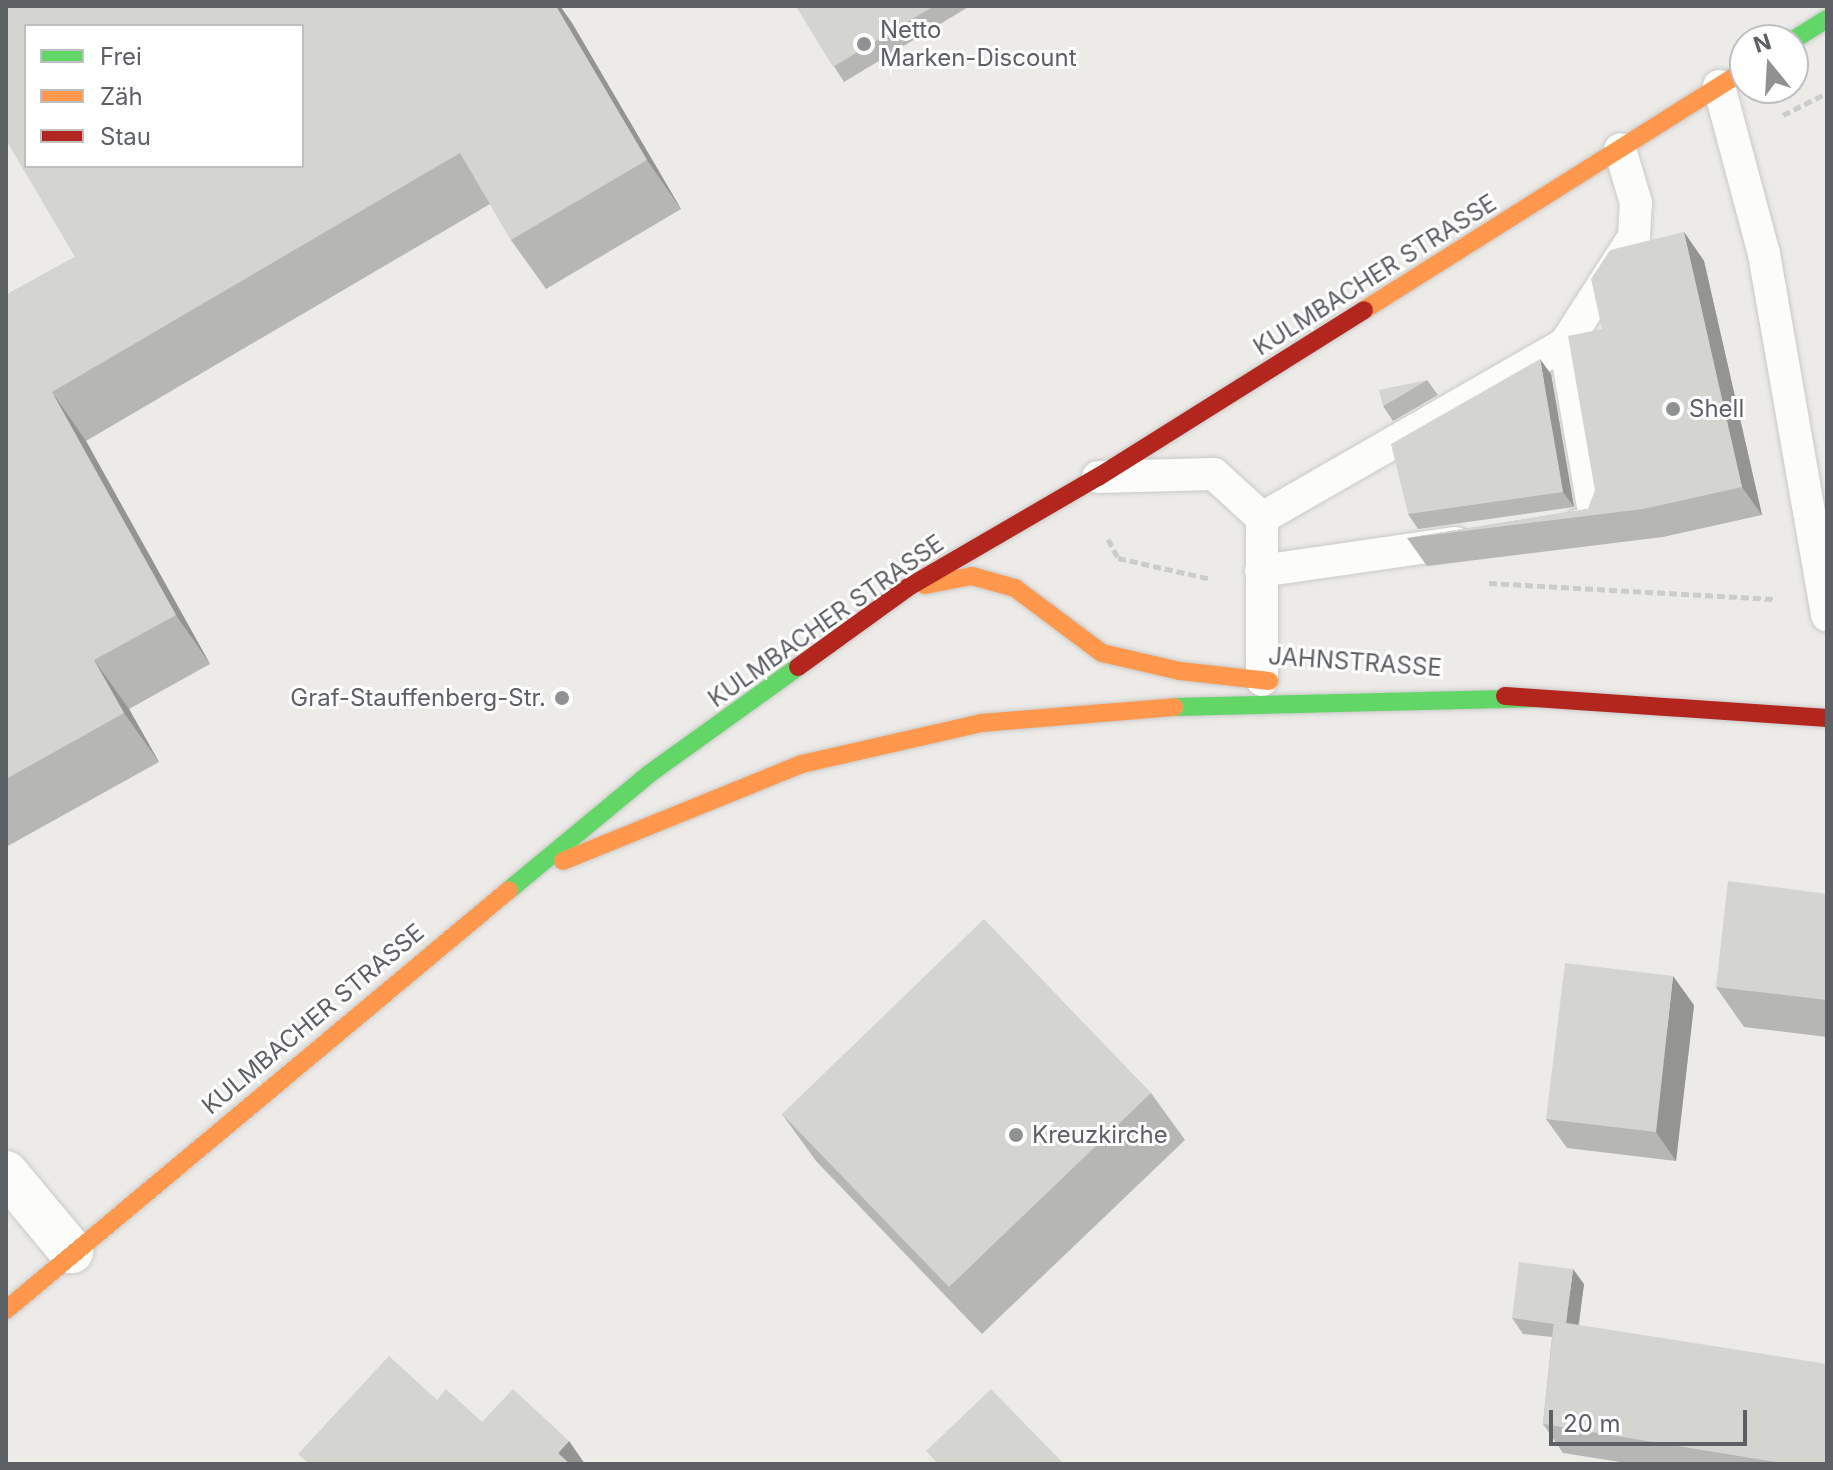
<!DOCTYPE html>
<meta charset="utf-8">
<style>
body{margin:0}
#map{position:relative;width:1833px;height:1470px;overflow:hidden;background:#ecebe7;font-family:Inter,sans-serif}
div>[style]{position:absolute}
[style*='--x']{left:calc(var(--x)*1px);top:calc(var(--y)*1px);width:calc(var(--w)*1px);rotate:calc(var(--a)*1deg)}
.path>*{height:5px;margin-top:-2.5px;transform-origin:0;background:repeating-linear-gradient(90deg,#cacdcb 0 8px,transparent 0 12px)}
.roads{filter:drop-shadow(0 0 2px #c9c9c9) drop-shadow(0 0 2px #c9c9c9)}
.lane>*{height:32px;margin:-16px;padding:0 16px;transform-origin:16px;border-radius:16px;background:#fcfcfb}
.street>*{height:44px;margin:-22px;padding:0 22px;transform-origin:22px;border-radius:22px;background:#fcfcfb}
.fast>*{height:18px;margin:-9px;padding:0 9px;transform-origin:9px;border-radius:9px;background:#63d668}
.slow>*{height:18px;margin:-9px;padding:0 9px;transform-origin:9px;border-radius:9px;background:#ff974d}
.jam>*{height:18px;margin:-9px;padding:0 9px;transform-origin:9px;border-radius:9px;background:#b3261e}
.wall>*{inset:0;background:#b6b6b4}
.shaded-wall>*{inset:0;background:#949492}
.building>*{inset:0;background:#d4d4d1}
.dots>*{width:22px;height:22px;translate:-50% -50%;box-sizing:border-box;border:4px solid #fff;border-radius:50%}
span{translate:-50% -50%;white-space:nowrap;text-align:center;line-height:1.15;-webkit-text-stroke:6px #fff;paint-order:stroke}
.poi-label{font-size:24px;color:#5d6064}
.left{translate:0 -50%;text-align:left}
.right{translate:-100% -50%;text-align:right}
.street-label{font-size:24px;color:#5d6064}
.frame{position:absolute;inset:0;border:8px solid #5d6064;pointer-events:none}
.legend{position:absolute;left:24px;top:24px;width:280px;height:144px;box-sizing:border-box;background:#fff;border:2px solid #bebfc1;margin:0;padding:10px 14px;list-style:none;font-size:24px;color:#5d6064}
.legend li{display:flex;align-items:center;gap:16px;height:40px}
.legend b{width:40px;border:2px solid #bebfc1}
.north{position:absolute;left:1729px;top:24px;width:80px;height:80px;box-sizing:border-box;background:#fff;border:2px solid #bebfc1;border-radius:50%;rotate:342deg;font-size:22px;font-weight:700;line-height:32px;text-align:center;color:#5d6064}
.north::after{content:'';display:block;margin:auto;width:28px;height:36px;background:#8f9192;clip-path:polygon(50% 0,100% 100%,50% 72%,0 100%)}
.scale{position:absolute;left:1549px;top:1410px;width:198px;height:36px;box-sizing:border-box;border:4px solid #5d6064;border-top:0;padding-left:10px;font-size:24px;line-height:28px;white-space:nowrap;color:#5d6064;-webkit-text-stroke:6px #fff;paint-order:stroke}
</style>
<div id="map">
<div class="path">
<i style="--x:1783;--y:115;--w:49;--a:-26.6"></i>
<i style="--x:1108;--y:539;--w:21;--a:62"></i>
<i style="--x:1118;--y:558;--w:95;--a:12.7"></i>
<i style="--x:1489;--y:583;--w:285;--a:3.2"></i>
</div>
<div class="roads">
<div class="lane">
<i style="--x:1719;--y:86;--w:174;--a:75"></i>
<i style="--x:1764;--y:254;--w:367;--a:80.1"></i>
<i style="--x:1565;--y:344;--w:182;--a:80.2"></i>
<i style="--x:1596;--y:523;--w:19;--a:171"></i>
<i style="--x:1098;--y:477;--w:116;--a:-1.5"></i>
<i style="--x:1214;--y:474;--w:65;--a:42.5"></i>
<i style="--x:1262;--y:518;--w:162;--a:90"></i>
<i style="--x:1262;--y:518;--w:349;--a:-29.9"></i>
<i style="--x:1565;--y:344;--w:127;--a:-57.2"></i>
<i style="--x:1634;--y:237;--w:34;--a:-87"></i>
<i style="--x:1636;--y:203;--w:56;--a:-106.5"></i>
<i style="--x:1261;--y:571;--w:197;--a:-8.2"></i>
</div>
<div class="street">
<i style="--x:6;--y:1173;--w:102;--a:50.2"></i>
</div>
<div class="fast">
<i style="--x:1793;--y:40;--w:40;--a:-32"></i>
<i style="--x:1174;--y:707;--w:362;--a:-1.4"></i>
<i style="--x:509;--y:890;--w:182;--a:-39.6"></i>
<i style="--x:649;--y:774;--w:183;--a:-35.7"></i>
</div>
<div class="slow">
<i style="--x:1364;--y:310;--w:450;--a:-32.2"></i>
<i style="--x:925;--y:585;--w:48;--a:-10.8"></i>
<i style="--x:972;--y:576;--w:45;--a:15.6"></i>
<i style="--x:1015;--y:588;--w:109;--a:36.8"></i>
<i style="--x:1102;--y:653;--w:80;--a:13"></i>
<i style="--x:1180;--y:671;--w:90;--a:6.4"></i>
<i style="--x:563;--y:861;--w:258;--a:-22.1"></i>
<i style="--x:802;--y:764;--w:184;--a:-12.9"></i>
<i style="--x:981;--y:723;--w:194;--a:-4.7"></i>
<i style="--x:6;--y:1310;--w:655;--a:-39.86"></i>
</div>
<div class="jam">
<i style="--x:798;--y:667;--w:135;--a:-35.9"></i>
<i style="--x:907;--y:588;--w:221;--a:-30.2"></i>
<i style="--x:1098;--y:477;--w:314;--a:-32.1"></i>
<i style="--x:1505;--y:696;--w:323;--a:3.9"></i>
</div>
</div>
<div class="wall">
<i style="clip-path:polygon(6px 6px,560px 6px,572px 23px,681px 209px,546px 289px,511px 240px,490px 204px,86px 441px,210px 664px,129px 709px,159px 762px,6px 847px,6px 295px,75px 257px)"></i>
<i style="clip-path:polygon(796px 6px,970px 6px,844px 82px)"></i>
<i style="clip-path:polygon(1684px 232px,1704px 261px,1762px 515px,1663px 537px,1427px 566px,1407px 538px,1588px 509px,1595px 491px,1602px 329px)"></i>
<i style="clip-path:polygon(1551px 374px,1574px 507px,1418px 529px,1408px 514px)"></i>
<i style="clip-path:polygon(1427px 380px,1438px 395px,1393px 421px,1383px 406px)"></i>
<i style="clip-path:polygon(1827px 894px,1827px 1037px,1744px 1027px,1716px 987px)"></i>
<i style="clip-path:polygon(1694px 1005px,1676px 1161px,1567px 1148px,1546px 1119px)"></i>
<i style="clip-path:polygon(1151px 1093px,1185px 1140px,982px 1334px,816px 1161px,782px 1114px)"></i>
<i style="clip-path:polygon(1584px 1284px,1579px 1325px,1827px 1464px,1633px 1464px,1563px 1453px,1543px 1424px,1552px 1337px,1523px 1334px,1512px 1318px)"></i>
</div>
<div class="shaded-wall">
<i style="clip-path:polygon(556px 6px,560px 6px,572px 23px,681px 209px,647px 160px)"></i>
<i style="clip-path:polygon(1684px 232px,1704px 261px,1762px 515px,1742px 487px)"></i>
<i style="clip-path:polygon(1540px 359px,1551px 374px,1574px 507px,1563px 492px)"></i>
<i style="clip-path:polygon(52px 392px,86px 441px,210px 664px,176px 615px)"></i>
<i style="clip-path:polygon(94px 660px,129px 709px,159px 762px,124px 713px)"></i>
<i style="clip-path:polygon(1673px 976px,1694px 1005px,1676px 1161px,1656px 1132px)"></i>
<i style="clip-path:polygon(1573px 1269px,1584px 1284px,1576px 1341px,1566px 1325px)"></i>
<i style="clip-path:polygon(569px 1441px,585px 1464px,566px 1464px,558px 1453px)"></i>
</div>
<div class="building">
<i style="clip-path:polygon(evenodd,6px 6px,556px 6px,647px 160px,511px 240px,460px 153px,52px 392px,176px 615px,94px 660px,124px 713px,6px 779px,6px 295px,75px 257px,6px 140px,6px 6px,26px 26px,302px 26px,302px 166px,26px 166px,26px 26px)"></i>
<i style="clip-path:polygon(796px 6px,934px 6px,833px 67px)"></i>
<i style="clip-path:polygon(1684px 232px,1742px 487px,1643px 509px,1407px 538px,1588px 509px,1595px 491px,1568px 336px,1602px 329px,1591px 279px,1610px 250px)"></i>
<i style="clip-path:polygon(1540px 359px,1563px 492px,1408px 514px,1391px 444px)"></i>
<i style="clip-path:polygon(1427px 380px,1383px 406px,1379px 390px)"></i>
<i style="clip-path:polygon(1728px 881px,1827px 894px,1827px 1000px,1716px 987px)"></i>
<i style="clip-path:polygon(984px 919px,1151px 1093px,949px 1287px,782px 1114px)"></i>
<i style="clip-path:polygon(1565px 963px,1673px 976px,1656px 1132px,1546px 1119px)"></i>
<i style="clip-path:polygon(1519px 1262px,1573px 1269px,1566px 1323px,1554px 1321px,1554px 1324px,1512px 1318px)"></i>
<i style="clip-path:polygon(1554px 1321px,1827px 1364px,1827px 1464px,1788px 1464px,1543px 1424px)"></i>
<i style="clip-path:polygon(389px 1356px,437px 1400px,446px 1389px,482px 1422px,513px 1389px,569px 1441px,558px 1453px,570px 1464px,309px 1464px,298px 1454px)"></i>
<i style="clip-path:polygon(991px 1389px,1064px 1464px,938px 1464px,926px 1451px)"></i>
</div>
<div class="dots">
<i style="left:864px;top:44px;background:#8f9192"></i>
<i style="left:1673px;top:409px;background:#8f9192"></i>
<i style="left:562px;top:698px;background:#8f9192"></i>
<i style="left:1016px;top:1135px;background:#8f9192"></i>
</div>
<div class="poi-label">
<span class="left" style="left:880px;top:44px">Netto<br>Marken-Discount</span>
<span class="left" style="left:1689px;top:409px">Shell</span>
<span class="right" style="left:546px;top:698px">Graf-Stauffenberg-Str.</span>
<span class="left" style="left:1032px;top:1135px">Kreuzkirche</span>
</div>
<div class="street-label">
<span style="left:1375px;top:275px;rotate:-32deg">KULMBACHER STRASSE</span>
<span style="left:826px;top:621px;rotate:-35deg">KULMBACHER STRASSE</span>
<span style="left:1355px;top:662px;rotate:4deg">JAHNSTRASSE</span>
<span style="left:313px;top:1019px;rotate:-40deg">KULMBACHER STRASSE</span>
</div>
<div class="frame"></div>
<ul class="legend">
<li><b style="height:10px;background:#63d668"></b>Frei</li>
<li><b style="height:10px;background:#ff974d"></b>Zäh</li>
<li><b style="height:10px;background:#b3261e"></b>Stau</li>
</ul>
<div class="north">N</div>
<div class="scale">20 m</div>
</div>
